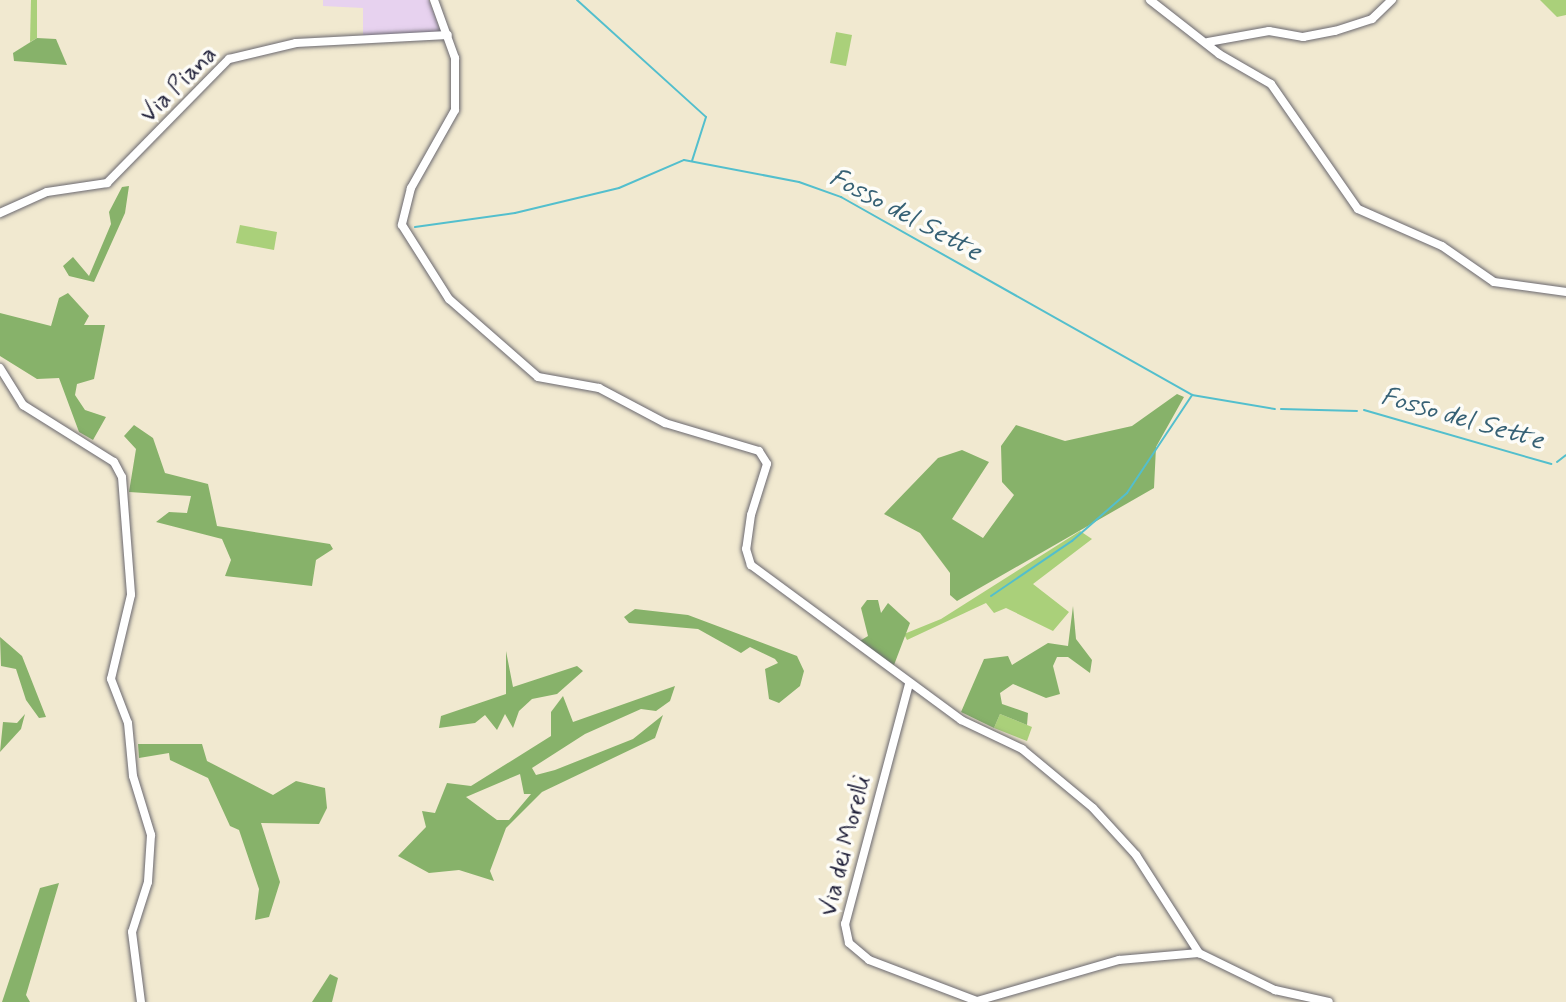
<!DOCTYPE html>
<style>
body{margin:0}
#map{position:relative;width:1566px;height:1002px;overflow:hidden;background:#f1e9d0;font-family:Mynerve,sans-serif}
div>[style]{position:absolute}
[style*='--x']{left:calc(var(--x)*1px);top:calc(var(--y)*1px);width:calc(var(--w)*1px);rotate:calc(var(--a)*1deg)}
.built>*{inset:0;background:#e7d2ef}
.green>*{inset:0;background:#aad07a}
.forest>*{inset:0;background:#87b26a}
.stream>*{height:2px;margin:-1px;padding:0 1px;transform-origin:1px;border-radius:1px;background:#53bfcd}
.roads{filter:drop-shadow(0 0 2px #6a686f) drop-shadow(0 0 2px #6a686f)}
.minor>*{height:8px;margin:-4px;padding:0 4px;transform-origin:4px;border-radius:4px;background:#fff}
span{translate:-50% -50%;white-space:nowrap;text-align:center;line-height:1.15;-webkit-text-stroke:7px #fdfcf7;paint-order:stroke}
.street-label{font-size:24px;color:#22223b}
.water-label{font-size:26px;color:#366175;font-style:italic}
</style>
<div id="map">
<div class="built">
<i style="clip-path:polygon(323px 0,429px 0,441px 33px,363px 38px,363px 8px,323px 6px)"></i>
</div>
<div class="green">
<i style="clip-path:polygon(31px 0,37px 0,37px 38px,30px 42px)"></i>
<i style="clip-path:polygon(1540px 0,1566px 0,1566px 15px,1557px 17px)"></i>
<i style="clip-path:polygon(836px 32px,852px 35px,846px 66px,830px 63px)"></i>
<i style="clip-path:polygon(240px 225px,277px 232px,274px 250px,236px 243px)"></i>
<i style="clip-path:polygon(1080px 531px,1092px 539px,1033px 584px,1069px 612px,1053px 631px,1006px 608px,994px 613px,986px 603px,907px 640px,904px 634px,941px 619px)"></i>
<i style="clip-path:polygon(1000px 714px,1032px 727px,1027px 741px,994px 728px)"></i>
</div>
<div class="forest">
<i style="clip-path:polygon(37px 38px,56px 39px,67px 65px,14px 61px,13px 53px)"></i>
<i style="clip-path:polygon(129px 186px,125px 213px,94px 282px,69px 276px,63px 266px,73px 257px,89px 276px,111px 224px,109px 212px,122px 187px)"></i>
<i style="clip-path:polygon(68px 293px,89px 316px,84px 325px,105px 325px,94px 379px,77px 384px,75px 395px,85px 410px,106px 417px,93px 440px,79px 432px,59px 378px,37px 379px,0 356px,0 313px,51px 326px,59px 298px)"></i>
<i style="clip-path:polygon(1177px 394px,1184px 397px,1156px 447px,1154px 488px,957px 601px,950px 595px,950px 573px,920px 533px,884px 514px,938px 458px,962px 450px,989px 462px,952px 519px,983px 538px,1014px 495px,1002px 482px,1001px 446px,1016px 425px,1065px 441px,1132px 426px)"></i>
<i style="clip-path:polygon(134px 425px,153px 438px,165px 473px,208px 484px,217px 526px,330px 544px,333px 549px,316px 560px,312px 586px,225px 576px,231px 560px,222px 539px,156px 522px,169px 512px,187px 513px,191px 496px,129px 492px,136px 449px,124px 436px)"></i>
<i style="clip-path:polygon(867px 600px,878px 600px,881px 613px,888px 603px,910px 623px,894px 665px,858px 642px,868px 636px,861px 608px)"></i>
<i style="clip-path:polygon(1073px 606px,1076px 639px,1092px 660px,1090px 673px,1068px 657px,1057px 657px,1053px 666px,1060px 694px,1046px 698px,1013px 684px,1000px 693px,1002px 704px,1028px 713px,1027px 725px,1000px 714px,994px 728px,961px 712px,984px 659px,1008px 656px,1012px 665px,1048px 643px,1068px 646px)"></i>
<i style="clip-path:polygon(635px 609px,688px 615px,797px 656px,804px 671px,800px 686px,779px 703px,769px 699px,765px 669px,778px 663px,775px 659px,750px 647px,741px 653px,698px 629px,629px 623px,624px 617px)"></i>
<i style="clip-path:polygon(0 637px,22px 656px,46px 717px,39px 718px,26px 700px,16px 669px,1px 666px)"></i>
<i style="clip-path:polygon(506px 651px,513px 687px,577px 666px,583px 671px,557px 694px,532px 699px,519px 711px,513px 728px,505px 714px,497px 730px,485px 715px,475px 723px,439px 728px,441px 716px,506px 694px)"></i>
<i style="clip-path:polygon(evenodd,675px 686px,670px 701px,656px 711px,641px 709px,585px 734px,532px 768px,536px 775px,555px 770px,633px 739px,663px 715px,655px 738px,542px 792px,506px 828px,490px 871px,494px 881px,459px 870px,429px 873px,398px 856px,426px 827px,422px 811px,435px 813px,447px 783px,471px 786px,551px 736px,551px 712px,563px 696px,573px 722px,675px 686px,520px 774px,524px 794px,531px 794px,509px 820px,497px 820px,466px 797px,520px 774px)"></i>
<i style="clip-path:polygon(25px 714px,21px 729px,0 752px,3px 722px,17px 723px)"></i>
<i style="clip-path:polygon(138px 744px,202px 744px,207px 761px,273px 795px,296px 781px,325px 788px,327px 808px,319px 824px,261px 823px,280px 882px,269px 917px,255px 920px,259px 889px,239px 830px,230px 826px,208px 778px,170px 760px,169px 753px,139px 758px)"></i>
<i style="clip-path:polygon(59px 883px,26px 995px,30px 1002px,2px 1002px,40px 888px)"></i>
<i style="clip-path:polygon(330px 974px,338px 978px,332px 1002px,312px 1002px)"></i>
</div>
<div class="stream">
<i style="--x:577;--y:0;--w:174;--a:42.2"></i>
<i style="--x:706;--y:117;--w:46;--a:107.7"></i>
<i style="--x:415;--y:227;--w:101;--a:-8"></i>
<i style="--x:515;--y:213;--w:107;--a:-13.5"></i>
<i style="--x:619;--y:188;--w:71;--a:-23.3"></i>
<i style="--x:684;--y:160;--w:117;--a:10.8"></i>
<i style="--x:799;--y:182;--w:45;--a:19.7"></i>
<i style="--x:841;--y:197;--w:403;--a:29.4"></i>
<i style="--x:1192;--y:395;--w:84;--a:9.6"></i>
<i style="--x:1281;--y:409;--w:76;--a:1.5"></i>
<i style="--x:1364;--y:410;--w:195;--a:16.1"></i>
<i style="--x:1557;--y:462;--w:11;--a:-38"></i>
<i style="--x:991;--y:596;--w:98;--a:-34.2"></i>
<i style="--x:1072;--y:541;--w:73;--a:-41.1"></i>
<i style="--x:1127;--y:493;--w:118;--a:-56.4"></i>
</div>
<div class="roads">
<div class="minor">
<i style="--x:434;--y:0;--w:62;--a:70.1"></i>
<i style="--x:455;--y:58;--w:52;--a:90"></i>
<i style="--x:455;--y:110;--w:90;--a:119.4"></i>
<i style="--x:411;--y:188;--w:38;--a:104"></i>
<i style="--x:402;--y:225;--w:88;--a:57.6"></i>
<i style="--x:449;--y:299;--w:118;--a:41.2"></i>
<i style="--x:538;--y:377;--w:62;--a:10.2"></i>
<i style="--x:599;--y:388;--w:75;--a:27.9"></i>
<i style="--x:665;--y:423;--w:98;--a:16.6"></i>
<i style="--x:759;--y:451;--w:15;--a:58"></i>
<i style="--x:767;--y:464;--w:53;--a:107.4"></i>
<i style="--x:751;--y:515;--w:34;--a:98"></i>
<i style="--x:746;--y:549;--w:17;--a:73"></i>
<i style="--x:751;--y:565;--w:261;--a:36.4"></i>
<i style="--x:961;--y:720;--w:68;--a:25.4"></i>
<i style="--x:1022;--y:749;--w:92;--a:39.7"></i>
<i style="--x:1093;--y:808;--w:64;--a:47.5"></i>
<i style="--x:1136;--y:855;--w:117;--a:57.3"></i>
<i style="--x:1199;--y:953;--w:85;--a:26"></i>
<i style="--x:1275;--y:990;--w:55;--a:12.5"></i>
<i style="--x:1150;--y:0;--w:88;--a:38"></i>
<i style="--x:1219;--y:54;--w:60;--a:30"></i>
<i style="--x:1271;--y:84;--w:152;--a:55.2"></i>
<i style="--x:1358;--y:209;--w:92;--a:23.8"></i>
<i style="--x:1442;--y:246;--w:63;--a:34.7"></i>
<i style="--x:1494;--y:282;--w:73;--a:7.9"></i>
<i style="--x:1208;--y:42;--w:62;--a:-10.2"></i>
<i style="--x:1269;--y:31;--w:35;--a:10"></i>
<i style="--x:1303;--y:37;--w:33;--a:-11"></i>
<i style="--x:1335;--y:31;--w:39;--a:-18"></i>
<i style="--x:1372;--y:19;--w:28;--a:-44"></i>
<i style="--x:0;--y:213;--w:51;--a:-24.1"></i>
<i style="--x:47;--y:192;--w:61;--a:-8.5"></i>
<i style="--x:107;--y:183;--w:174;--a:-45.5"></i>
<i style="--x:229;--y:59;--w:69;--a:-13.4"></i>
<i style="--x:296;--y:43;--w:152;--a:-3"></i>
<i style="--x:0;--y:368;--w:44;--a:58.1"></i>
<i style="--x:23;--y:405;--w:107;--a:32.1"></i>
<i style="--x:114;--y:462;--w:17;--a:62"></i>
<i style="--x:122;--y:477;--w:118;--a:85.6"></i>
<i style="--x:131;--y:595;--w:86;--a:103.4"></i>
<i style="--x:111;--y:679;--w:47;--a:68.9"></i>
<i style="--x:128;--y:723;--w:53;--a:84.6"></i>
<i style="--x:133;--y:776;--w:62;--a:73"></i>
<i style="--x:151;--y:835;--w:47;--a:93.7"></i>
<i style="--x:148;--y:882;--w:52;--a:107.7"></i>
<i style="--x:132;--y:932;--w:71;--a:82.7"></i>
<i style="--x:909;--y:684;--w:248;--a:104.9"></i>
<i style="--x:845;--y:924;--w:19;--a:78"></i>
<i style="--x:849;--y:943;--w:26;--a:40"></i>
<i style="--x:869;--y:960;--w:116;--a:20.8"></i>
<i style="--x:977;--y:1001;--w:148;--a:-16.1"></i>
<i style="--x:1119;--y:960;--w:80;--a:-5"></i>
</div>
</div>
<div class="street-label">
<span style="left:179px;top:85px;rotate:-45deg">Via Piana</span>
<span style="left:846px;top:846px;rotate:-76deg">Via dei Morelli</span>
</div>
<div class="water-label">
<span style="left:905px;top:216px;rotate:28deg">Fosso del Sette</span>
<span style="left:1462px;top:420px;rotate:16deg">Fosso del Sette</span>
</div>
</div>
